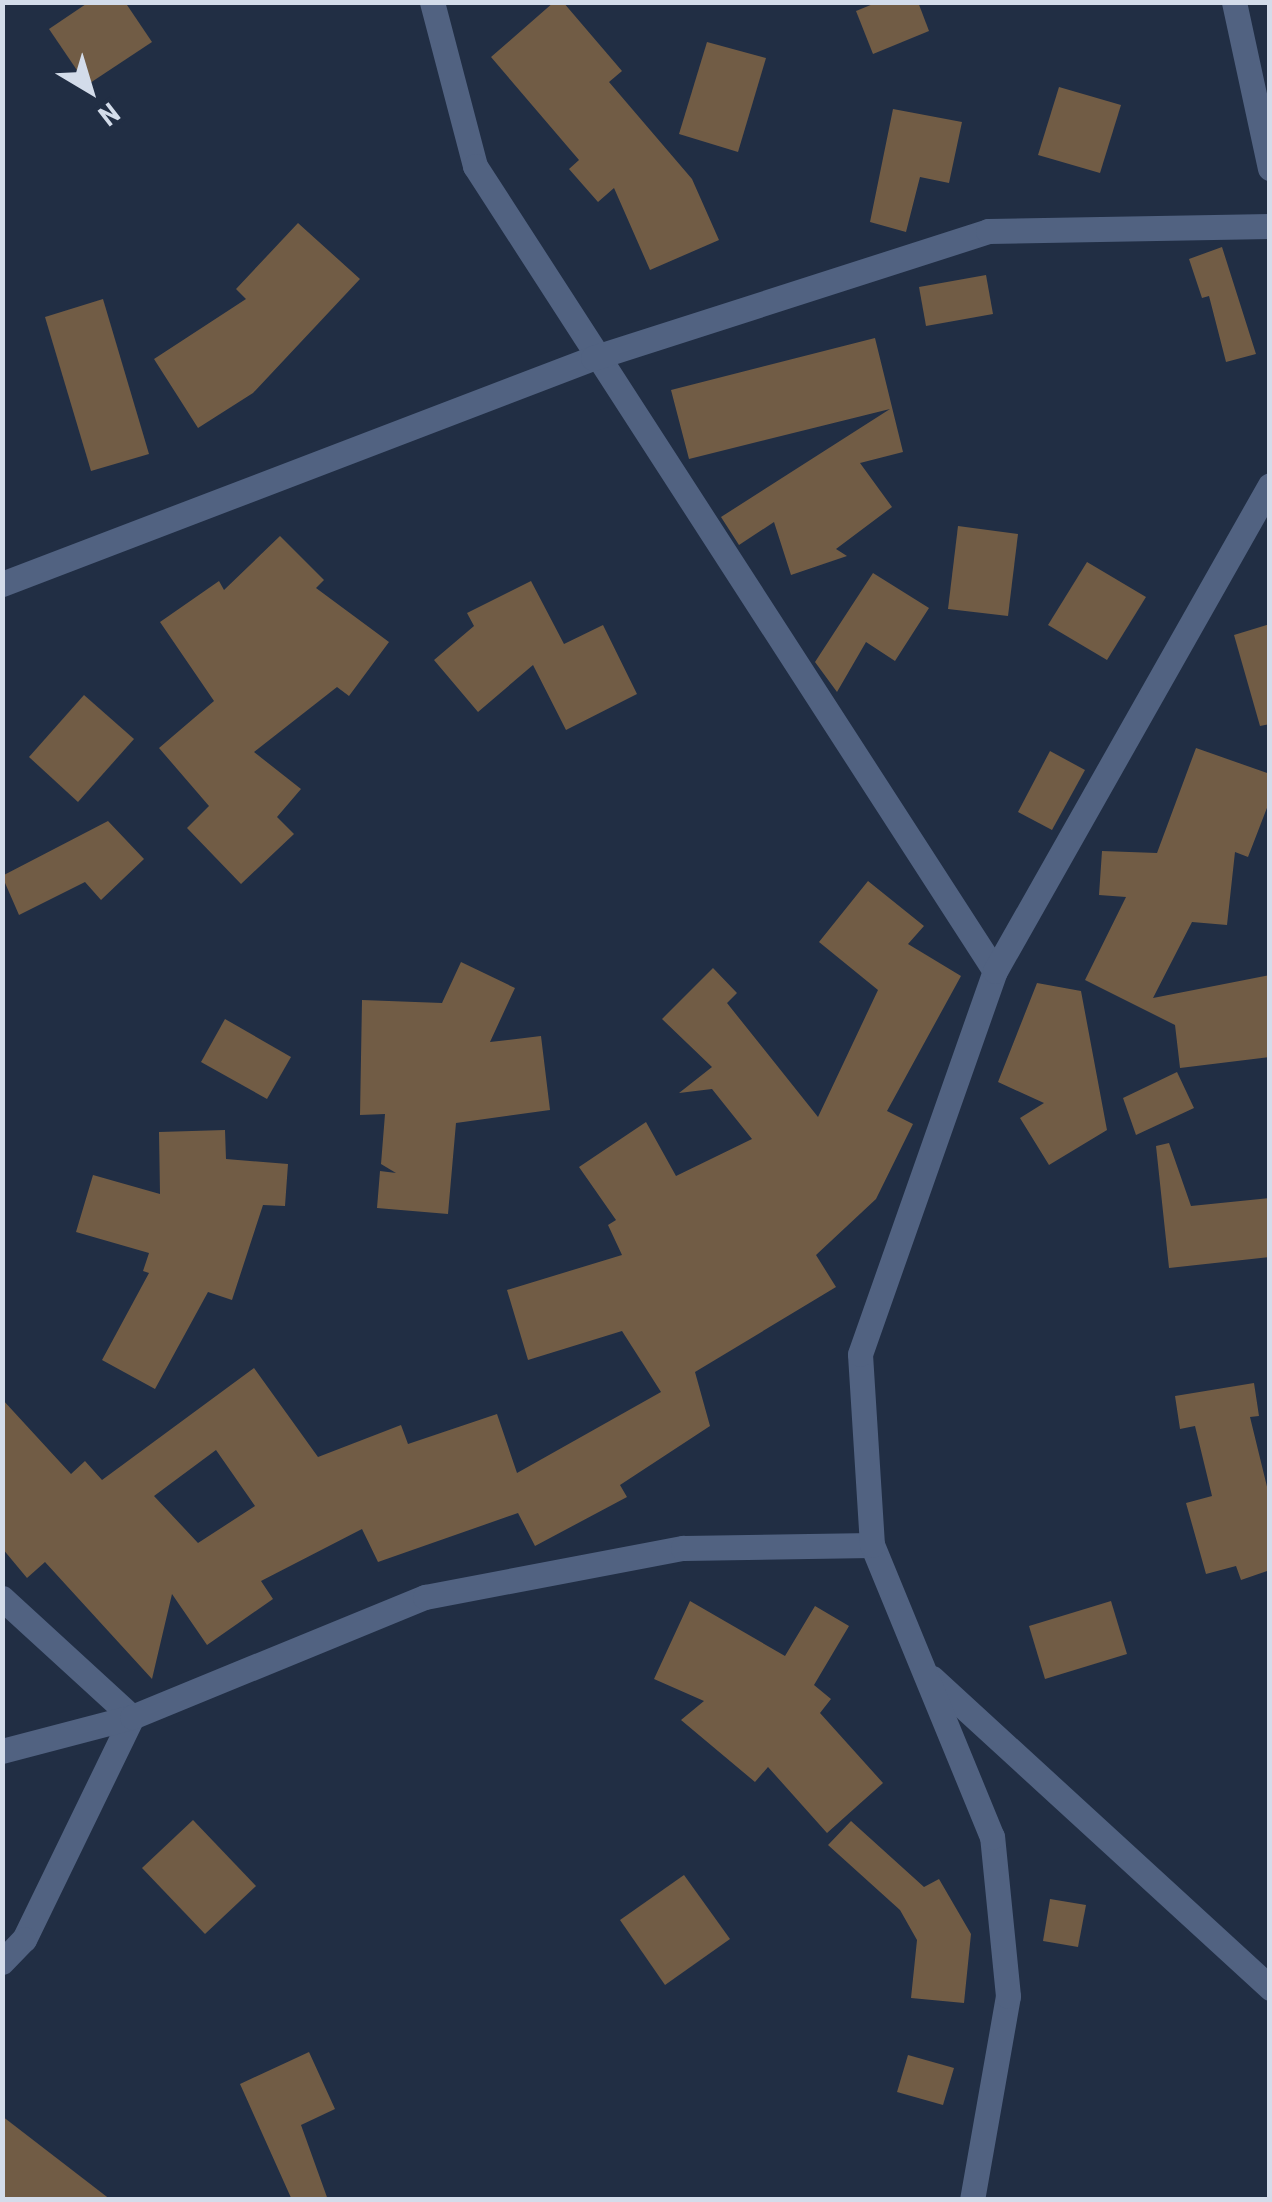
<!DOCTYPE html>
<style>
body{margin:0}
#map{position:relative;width:1272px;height:2202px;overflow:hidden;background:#212e44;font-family:"Roboto Condensed",sans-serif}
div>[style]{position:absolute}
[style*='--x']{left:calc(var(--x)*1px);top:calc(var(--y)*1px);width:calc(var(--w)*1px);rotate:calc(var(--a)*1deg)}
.building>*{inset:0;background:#715c45}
.minor>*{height:25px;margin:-12.5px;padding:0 12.5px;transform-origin:12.5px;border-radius:12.5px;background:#516281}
.tertiary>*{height:25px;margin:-12.5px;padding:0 12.5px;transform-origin:12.5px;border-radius:12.5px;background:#516281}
span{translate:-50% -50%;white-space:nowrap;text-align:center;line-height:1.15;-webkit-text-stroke:10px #212e44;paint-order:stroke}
.frame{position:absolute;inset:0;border:5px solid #d3dcea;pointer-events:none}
.north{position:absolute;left:40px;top:40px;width:100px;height:100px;-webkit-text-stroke:8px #212e44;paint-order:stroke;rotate:142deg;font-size:28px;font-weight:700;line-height:40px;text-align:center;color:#d3dcea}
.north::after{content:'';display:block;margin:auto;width:35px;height:45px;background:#d3dcea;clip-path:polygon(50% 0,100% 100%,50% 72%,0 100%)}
</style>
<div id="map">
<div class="building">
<i style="clip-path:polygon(89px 2px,125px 2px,152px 42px,87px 85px,49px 29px)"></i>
<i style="clip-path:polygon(554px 2px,563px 2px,622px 71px,609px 82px,692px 179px,719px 240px,650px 270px,614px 188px,598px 202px,569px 169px,579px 160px,491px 57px)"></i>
<i style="clip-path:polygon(878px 2px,918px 2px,929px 31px,873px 54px,856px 11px)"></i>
<i style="clip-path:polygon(707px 42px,766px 58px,738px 152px,679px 134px)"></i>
<i style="clip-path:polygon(1059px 87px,1121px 105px,1100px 173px,1038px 155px)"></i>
<i style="clip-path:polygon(893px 109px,962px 122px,949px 183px,920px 177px,906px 232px,870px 222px)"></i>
<i style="clip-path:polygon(298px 223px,360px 279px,253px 393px,198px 428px,154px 359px,246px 299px,236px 289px)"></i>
<i style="clip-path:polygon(1222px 247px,1256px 354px,1226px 362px,1209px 296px,1202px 298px,1189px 259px)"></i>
<i style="clip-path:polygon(986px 275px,993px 314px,926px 326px,919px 287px)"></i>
<i style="clip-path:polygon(103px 299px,149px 454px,91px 471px,45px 317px)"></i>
<i style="clip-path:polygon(875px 338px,903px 452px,860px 463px,892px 507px,836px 549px,847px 556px,791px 575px,774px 522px,739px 545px,721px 517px,890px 409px,689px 459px,671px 390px)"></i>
<i style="clip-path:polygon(958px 526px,1018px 534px,1008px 616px,948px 609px)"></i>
<i style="clip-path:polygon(280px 536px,324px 580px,316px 588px,389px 642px,349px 696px,337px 687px,254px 752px,301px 789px,277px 817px,294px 834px,241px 884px,187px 828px,209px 806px,159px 748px,214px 701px,160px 622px,219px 581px,224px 590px)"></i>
<i style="clip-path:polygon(1087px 562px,1146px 597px,1107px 660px,1048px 625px)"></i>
<i style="clip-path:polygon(873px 573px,929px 608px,895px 661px,866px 642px,837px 692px,815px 662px)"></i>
<i style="clip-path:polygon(531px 581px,564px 644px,603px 625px,637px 694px,566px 730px,533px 665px,478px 712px,434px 660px,474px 626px,467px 613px)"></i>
<i style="clip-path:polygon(1270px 624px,1270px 724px,1260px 726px,1234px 635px)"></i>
<i style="clip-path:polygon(84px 695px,134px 739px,78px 802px,29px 757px)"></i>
<i style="clip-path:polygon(1196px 748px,1270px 774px,1270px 800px,1248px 857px,1235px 852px,1227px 925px,1192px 922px,1153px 998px,1270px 975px,1270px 1057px,1180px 1068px,1175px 1025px,1085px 980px,1126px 897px,1099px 895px,1102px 851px,1157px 853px)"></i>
<i style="clip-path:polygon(1050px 751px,1085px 770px,1052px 830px,1018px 812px)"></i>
<i style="clip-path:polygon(108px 821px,144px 859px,101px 900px,85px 882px,19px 915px,2px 876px)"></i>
<i style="clip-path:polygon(evenodd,868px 881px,924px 926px,908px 944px,961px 976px,887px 1111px,913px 1124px,876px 1199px,816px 1255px,836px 1287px,695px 1372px,710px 1426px,620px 1485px,627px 1497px,535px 1546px,518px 1513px,378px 1562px,362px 1529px,261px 1581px,273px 1599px,207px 1645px,172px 1594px,152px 1679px,45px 1562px,27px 1578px,2px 1548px,2px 1399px,71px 1474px,85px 1461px,102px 1480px,254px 1368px,318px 1457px,401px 1425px,408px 1444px,497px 1414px,517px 1473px,661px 1392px,622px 1331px,528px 1360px,507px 1290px,622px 1255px,608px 1225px,616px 1220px,579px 1167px,646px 1122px,676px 1176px,752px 1139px,712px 1089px,679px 1093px,712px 1067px,662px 1019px,713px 968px,737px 993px,727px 1003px,818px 1117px,878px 990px,819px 942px,868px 881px,216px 1450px,255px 1506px,198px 1543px,154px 1496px,216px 1450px)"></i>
<i style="clip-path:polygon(461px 962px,515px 988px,490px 1042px,541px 1036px,550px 1110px,456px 1123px,448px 1214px,377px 1208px,380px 1171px,396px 1173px,381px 1164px,385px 1114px,360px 1115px,362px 1000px,442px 1003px)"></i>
<i style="clip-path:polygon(1037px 983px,1081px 991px,1107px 1130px,1049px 1165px,1020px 1118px,1044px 1103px,998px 1082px)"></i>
<i style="clip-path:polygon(225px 1019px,291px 1057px,267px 1099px,201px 1062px)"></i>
<i style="clip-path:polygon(1177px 1072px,1194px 1108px,1136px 1135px,1123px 1098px)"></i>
<i style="clip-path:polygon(225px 1130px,226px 1159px,288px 1164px,285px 1206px,263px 1205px,232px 1300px,208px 1292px,155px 1389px,102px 1360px,149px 1273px,143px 1271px,149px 1253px,76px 1232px,93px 1175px,160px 1194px,159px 1132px)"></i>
<i style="clip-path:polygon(1169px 1143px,1191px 1206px,1270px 1198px,1270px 1257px,1169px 1268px,1156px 1146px)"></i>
<i style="clip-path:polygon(1254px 1383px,1259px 1416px,1250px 1417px,1270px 1499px,1270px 1570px,1241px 1580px,1236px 1566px,1206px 1574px,1186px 1503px,1212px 1496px,1195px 1426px,1180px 1429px,1175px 1396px)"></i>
<i style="clip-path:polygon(690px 1601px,785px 1656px,815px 1606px,849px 1626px,814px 1685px,831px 1699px,820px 1713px,883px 1783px,827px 1833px,768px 1767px,755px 1782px,681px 1720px,704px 1701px,654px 1679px)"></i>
<i style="clip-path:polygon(1111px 1601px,1127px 1654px,1045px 1679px,1029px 1626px)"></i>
<i style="clip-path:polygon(193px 1820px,256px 1886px,205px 1934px,142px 1868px)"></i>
<i style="clip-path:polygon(851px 1821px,924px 1887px,939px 1879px,971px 1934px,964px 2003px,911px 1998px,917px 1940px,900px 1910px,828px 1845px)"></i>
<i style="clip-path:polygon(684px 1875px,730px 1939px,665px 1985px,620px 1920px)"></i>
<i style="clip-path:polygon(1050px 1899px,1086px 1905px,1078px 1947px,1043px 1941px)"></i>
<i style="clip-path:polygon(309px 2052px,335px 2109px,301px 2125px,328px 2200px,292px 2200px,240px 2084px)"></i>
<i style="clip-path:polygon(908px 2055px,954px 2068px,943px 2105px,897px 2092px)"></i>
<i style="clip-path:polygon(2px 2116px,111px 2200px,2px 2200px)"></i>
</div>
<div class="minor">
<i style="--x:432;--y:2;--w:170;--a:75.3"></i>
<i style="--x:475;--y:166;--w:958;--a:57.14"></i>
<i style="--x:2;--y:584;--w:633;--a:-20.93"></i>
<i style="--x:593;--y:358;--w:415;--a:-17.8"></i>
<i style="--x:988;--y:231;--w:282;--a:-1"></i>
<i style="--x:2;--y:1598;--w:176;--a:42.5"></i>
<i style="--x:132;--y:1717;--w:247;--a:115.9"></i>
<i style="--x:24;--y:1939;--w:32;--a:134"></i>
<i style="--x:932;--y:1678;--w:459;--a:42.5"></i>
<i style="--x:2;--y:1751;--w:134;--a:-14.7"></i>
<i style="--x:132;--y:1717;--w:317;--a:-22.3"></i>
<i style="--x:425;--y:1597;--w:263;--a:-10.8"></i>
<i style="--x:683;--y:1548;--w:189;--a:-0.9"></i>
<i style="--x:972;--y:2200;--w:207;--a:-80"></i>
<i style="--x:1008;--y:1996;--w:160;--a:-95.7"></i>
<i style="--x:992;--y:1837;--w:316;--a:-112.3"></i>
<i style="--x:872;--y:1545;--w:191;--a:-93.6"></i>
<i style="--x:860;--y:1354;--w:406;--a:-70.6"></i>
<i style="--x:995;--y:971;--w:558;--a:-60.5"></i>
</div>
<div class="tertiary">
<i style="--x:1234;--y:2;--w:170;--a:77.8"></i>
</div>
<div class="frame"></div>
<div class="north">N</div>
</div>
